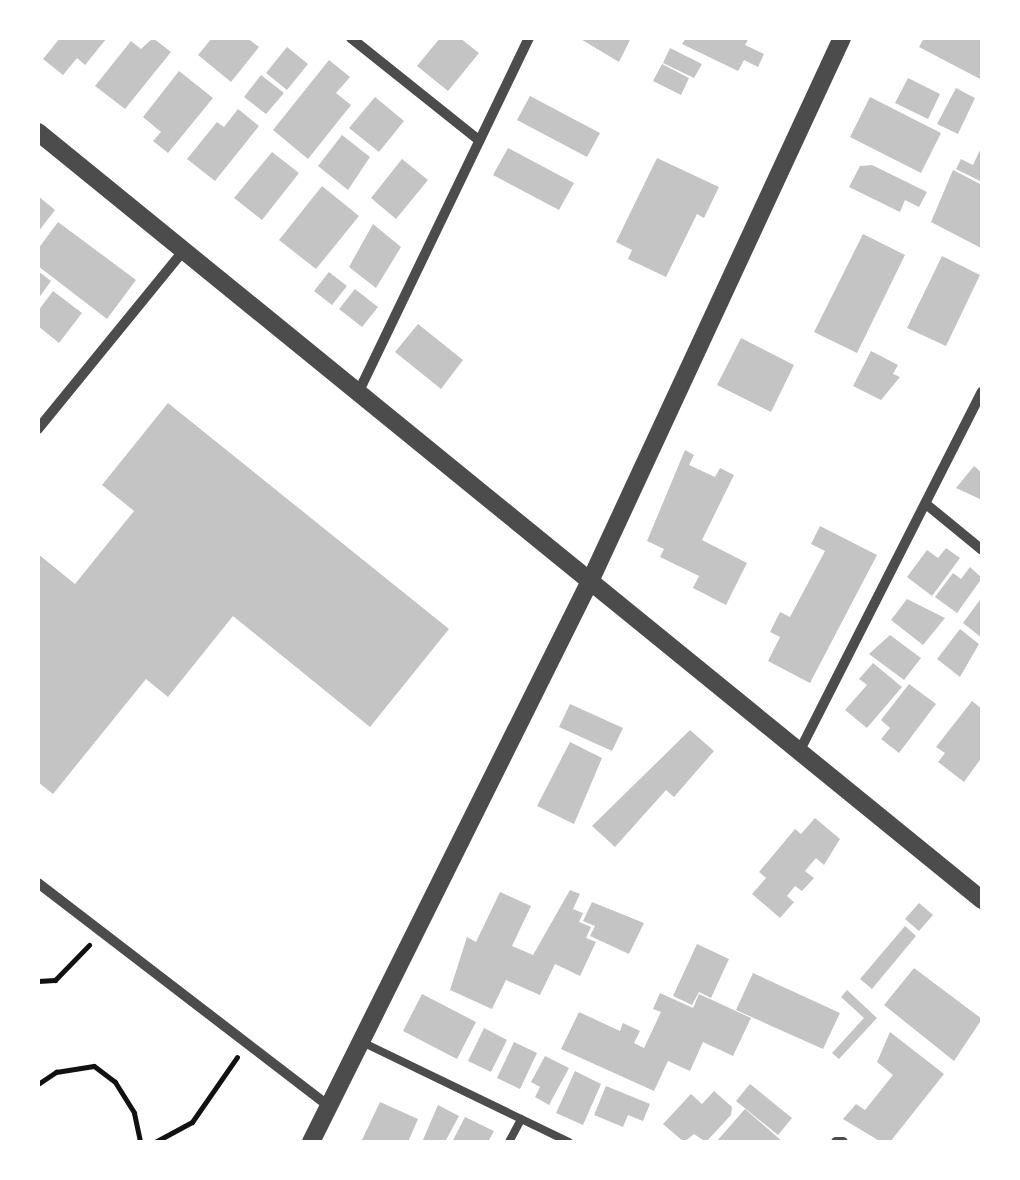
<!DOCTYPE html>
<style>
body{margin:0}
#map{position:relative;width:1020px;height:1180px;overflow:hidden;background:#fff;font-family:"Open Sans",sans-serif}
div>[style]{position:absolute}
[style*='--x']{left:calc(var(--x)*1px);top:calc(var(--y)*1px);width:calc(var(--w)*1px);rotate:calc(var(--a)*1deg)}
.building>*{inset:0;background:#c4c4c4}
.path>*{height:5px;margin:-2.5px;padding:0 2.5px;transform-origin:2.5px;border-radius:2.5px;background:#111}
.service>*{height:8px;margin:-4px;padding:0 4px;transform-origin:4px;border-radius:4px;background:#4c4c4c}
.minor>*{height:10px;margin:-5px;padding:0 5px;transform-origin:5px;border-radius:5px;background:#4c4c4c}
.tertiary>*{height:18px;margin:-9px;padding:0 9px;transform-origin:9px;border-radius:9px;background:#4c4c4c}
span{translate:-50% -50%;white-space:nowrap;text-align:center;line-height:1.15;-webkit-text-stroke:8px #fff;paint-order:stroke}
.frame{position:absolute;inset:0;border:40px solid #fff;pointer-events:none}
</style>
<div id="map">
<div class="building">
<i style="clip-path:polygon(60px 38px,107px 38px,85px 65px,77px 58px,63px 75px,43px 59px)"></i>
<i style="clip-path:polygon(153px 38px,171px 52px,125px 109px,95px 86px,131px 41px,141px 49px)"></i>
<i style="clip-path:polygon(212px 38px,247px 38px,259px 47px,231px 82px,198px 55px)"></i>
<i style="clip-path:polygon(440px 38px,460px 38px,479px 53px,448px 91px,417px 66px)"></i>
<i style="clip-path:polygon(579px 38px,631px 38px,619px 62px)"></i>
<i style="clip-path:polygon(686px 38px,749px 38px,745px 45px,764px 54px,758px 67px,744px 60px,738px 71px,682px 44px)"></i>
<i style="clip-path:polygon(924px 38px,982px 38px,982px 80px,919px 47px)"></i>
<i style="clip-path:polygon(287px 47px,308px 64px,287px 90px,266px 73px)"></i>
<i style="clip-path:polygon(670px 48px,702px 64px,694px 78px,663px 63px)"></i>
<i style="clip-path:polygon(329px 60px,350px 77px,336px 93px,351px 105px,308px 159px,273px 130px)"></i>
<i style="clip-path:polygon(662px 64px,689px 78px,681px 95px,653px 81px)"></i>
<i style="clip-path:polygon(179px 71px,213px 98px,168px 153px,153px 141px,161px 132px,143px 117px)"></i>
<i style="clip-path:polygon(261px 75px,284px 93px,266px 114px,244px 97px)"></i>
<i style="clip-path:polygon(908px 78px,940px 94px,928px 119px,895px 103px)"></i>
<i style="clip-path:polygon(956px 88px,975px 98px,958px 134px,937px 124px)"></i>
<i style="clip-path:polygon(530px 96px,600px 133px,587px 157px,517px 120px)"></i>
<i style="clip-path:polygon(375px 97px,404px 121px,379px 152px,349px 128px)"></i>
<i style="clip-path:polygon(870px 97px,941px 133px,921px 173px,850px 137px)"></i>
<i style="clip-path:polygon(238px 109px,259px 126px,215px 181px,187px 159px,217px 122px,224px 127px)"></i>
<i style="clip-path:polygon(342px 135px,370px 157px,348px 190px,318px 166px)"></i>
<i style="clip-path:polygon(982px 146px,982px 182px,956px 169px,961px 159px,973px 165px)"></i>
<i style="clip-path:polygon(508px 148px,574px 183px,559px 210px,493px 175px)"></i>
<i style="clip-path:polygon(272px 152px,299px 173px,262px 220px,234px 198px)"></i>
<i style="clip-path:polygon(657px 158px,719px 187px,704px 218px,697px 214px,666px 277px,628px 259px,632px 250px,616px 242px)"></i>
<i style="clip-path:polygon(402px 159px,428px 180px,396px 219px,371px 198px)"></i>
<i style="clip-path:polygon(872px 165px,927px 192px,919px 207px,905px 200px,900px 212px,849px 187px,860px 166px)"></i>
<i style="clip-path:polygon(953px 170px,982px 185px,981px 248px,931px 222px)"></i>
<i style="clip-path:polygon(322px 186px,359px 216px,316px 269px,279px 240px)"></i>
<i style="clip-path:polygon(38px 196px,55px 210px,38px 232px)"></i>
<i style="clip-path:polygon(58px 222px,136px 280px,107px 319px,38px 266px,38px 249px)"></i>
<i style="clip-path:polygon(373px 224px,401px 247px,376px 288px,349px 267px)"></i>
<i style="clip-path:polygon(863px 234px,905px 255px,857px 353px,814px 332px)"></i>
<i style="clip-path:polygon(942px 256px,980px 275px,946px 346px,907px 328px)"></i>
<i style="clip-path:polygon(38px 271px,51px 281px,38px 299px)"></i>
<i style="clip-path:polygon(329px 272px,347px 286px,332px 305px,314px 291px)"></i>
<i style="clip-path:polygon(355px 289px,378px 307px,362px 327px,339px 309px)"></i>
<i style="clip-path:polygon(53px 291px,82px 313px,59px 343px,38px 326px,38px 311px)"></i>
<i style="clip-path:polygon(418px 324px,463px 360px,441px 389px,395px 352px)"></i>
<i style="clip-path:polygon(741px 338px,794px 365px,771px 412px,717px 385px)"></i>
<i style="clip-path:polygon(871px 351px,898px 365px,893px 374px,900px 377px,881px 400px,853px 386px)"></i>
<i style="clip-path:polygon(168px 403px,449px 629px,370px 727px,233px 616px,168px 697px,146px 679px,53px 794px,38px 782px,38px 554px,75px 584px,134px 511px,102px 485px)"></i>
<i style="clip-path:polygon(685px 450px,694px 455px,689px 465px,715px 477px,720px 468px,734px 475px,702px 540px,747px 563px,726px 605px,693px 588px,699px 576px,660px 557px,664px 549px,647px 541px)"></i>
<i style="clip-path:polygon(974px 466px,982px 473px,982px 500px,956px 488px)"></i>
<i style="clip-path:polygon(820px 526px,877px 555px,810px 683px,768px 661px,780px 637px,770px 632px,780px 612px,790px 617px,825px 551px,811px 544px)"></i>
<i style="clip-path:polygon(946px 548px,960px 558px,932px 596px,907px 577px,927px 550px,938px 558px)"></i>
<i style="clip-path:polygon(970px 567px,982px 578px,957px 613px,935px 597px,953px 573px,961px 579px)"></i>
<i style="clip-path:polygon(982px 597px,982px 638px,963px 623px)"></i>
<i style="clip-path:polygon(907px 599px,945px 618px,923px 645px,891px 620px)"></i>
<i style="clip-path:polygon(960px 629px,979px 644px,960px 677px,937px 659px)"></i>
<i style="clip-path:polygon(890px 635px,921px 658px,904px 680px,869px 654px)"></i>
<i style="clip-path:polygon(873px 663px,902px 687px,867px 728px,845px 710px,867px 685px,859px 679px)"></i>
<i style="clip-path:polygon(909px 684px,936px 704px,899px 753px,881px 739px,890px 728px,881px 720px)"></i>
<i style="clip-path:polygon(972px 701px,982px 709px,982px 757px,964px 782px,938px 762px,945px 753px,936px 747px)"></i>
<i style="clip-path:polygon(570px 704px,623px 728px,612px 751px,559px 727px)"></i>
<i style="clip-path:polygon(690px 730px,714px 751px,674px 797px,666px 790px,615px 847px,592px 826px)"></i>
<i style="clip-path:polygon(570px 742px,602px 758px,574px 824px,537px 806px)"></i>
<i style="clip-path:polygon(815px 818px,840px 839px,824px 865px,816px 858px,805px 871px,814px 878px,802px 891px,795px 886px,787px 896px,794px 902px,780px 918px,752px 894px,766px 878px,759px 872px,795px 829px,801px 834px)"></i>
<i style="clip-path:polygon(570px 890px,580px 894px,573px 909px,583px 913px,579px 922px,591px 927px,586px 938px,596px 942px,580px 976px,555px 964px,540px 995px,506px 980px,492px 1009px,450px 990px,467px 937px,476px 942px,500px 892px,531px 906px,512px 946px,533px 955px)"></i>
<i style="clip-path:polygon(592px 902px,644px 923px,629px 954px,590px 936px,595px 926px,583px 921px)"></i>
<i style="clip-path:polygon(919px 903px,933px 915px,919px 931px,905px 919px)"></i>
<i style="clip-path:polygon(905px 926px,916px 936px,872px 989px,860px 979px)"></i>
<i style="clip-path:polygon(697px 944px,729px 959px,711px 998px,699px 992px,692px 1005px,673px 996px)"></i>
<i style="clip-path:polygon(914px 968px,982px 1019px,954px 1061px,884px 1005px)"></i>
<i style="clip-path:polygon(753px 973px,840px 1013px,823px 1049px,736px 1010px)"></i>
<i style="clip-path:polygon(847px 990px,877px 1018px,839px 1059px,832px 1053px,864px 1018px,841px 997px)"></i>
<i style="clip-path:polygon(660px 993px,693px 1008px,699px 994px,751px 1018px,733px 1056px,703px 1042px,690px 1071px,668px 1061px,654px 1091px,561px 1049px,579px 1012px,620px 1031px,623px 1023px,640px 1031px,634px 1043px,644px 1048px,661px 1012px,653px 1009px)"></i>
<i style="clip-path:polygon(422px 994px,476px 1022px,457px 1059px,403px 1031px)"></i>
<i style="clip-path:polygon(484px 1028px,507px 1040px,491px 1072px,468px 1061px)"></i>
<i style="clip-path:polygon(890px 1032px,944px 1074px,890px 1142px,881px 1142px,843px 1119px,856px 1104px,865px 1110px,893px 1075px,877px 1062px)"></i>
<i style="clip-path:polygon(514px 1042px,537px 1053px,520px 1089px,497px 1078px)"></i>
<i style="clip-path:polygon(545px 1056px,569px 1068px,549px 1105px,535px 1097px,540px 1087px,531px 1082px)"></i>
<i style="clip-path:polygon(575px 1071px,601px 1084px,583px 1125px,556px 1113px)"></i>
<i style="clip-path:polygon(750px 1084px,792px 1118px,778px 1135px,736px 1101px)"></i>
<i style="clip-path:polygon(606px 1086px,650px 1104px,643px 1121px,628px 1115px,623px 1127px,594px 1115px)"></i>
<i style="clip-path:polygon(714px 1091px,732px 1107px,731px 1115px,706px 1142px,694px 1134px,684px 1142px,663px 1124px,691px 1094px,702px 1104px)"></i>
<i style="clip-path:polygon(380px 1102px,418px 1119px,408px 1142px,361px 1142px)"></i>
<i style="clip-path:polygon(438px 1105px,459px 1116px,445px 1142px,422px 1142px)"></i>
<i style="clip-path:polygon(745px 1109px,783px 1142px,716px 1142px)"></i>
<i style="clip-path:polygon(465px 1117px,494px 1131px,488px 1142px,452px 1142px)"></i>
</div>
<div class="path">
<i style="--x:38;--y:981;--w:17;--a:-3"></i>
<i style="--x:55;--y:980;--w:49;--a:-45.8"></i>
<i style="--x:38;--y:1084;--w:22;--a:-34"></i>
<i style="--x:56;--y:1072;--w:38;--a:-9"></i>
<i style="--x:94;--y:1066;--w:26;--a:37"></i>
<i style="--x:115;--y:1082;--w:36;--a:58"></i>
<i style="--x:134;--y:1113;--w:30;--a:78"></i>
<i style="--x:155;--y:1142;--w:42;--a:-28.4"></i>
<i style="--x:192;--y:1122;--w:79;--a:-55.3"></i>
</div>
<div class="service">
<i style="--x:362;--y:1042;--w:230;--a:25.8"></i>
<i style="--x:509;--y:1142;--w:26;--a:-62"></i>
</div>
<div class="minor">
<i style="--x:351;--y:38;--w:164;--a:38.6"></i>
<i style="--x:359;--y:391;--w:392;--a:-64.3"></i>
<i style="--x:38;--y:429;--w:231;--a:-50.8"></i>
<i style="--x:926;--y:504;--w:72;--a:39.4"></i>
<i style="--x:799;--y:752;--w:404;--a:-63.1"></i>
<i style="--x:38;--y:883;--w:368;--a:37.5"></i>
<i style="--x:836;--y:1142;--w:7;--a:0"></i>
</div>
<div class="tertiary">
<i style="--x:38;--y:132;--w:1217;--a:39.13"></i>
<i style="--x:311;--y:1142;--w:631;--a:-63.56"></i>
<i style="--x:592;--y:577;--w:594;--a:-65.12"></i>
</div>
<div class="frame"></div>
</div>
